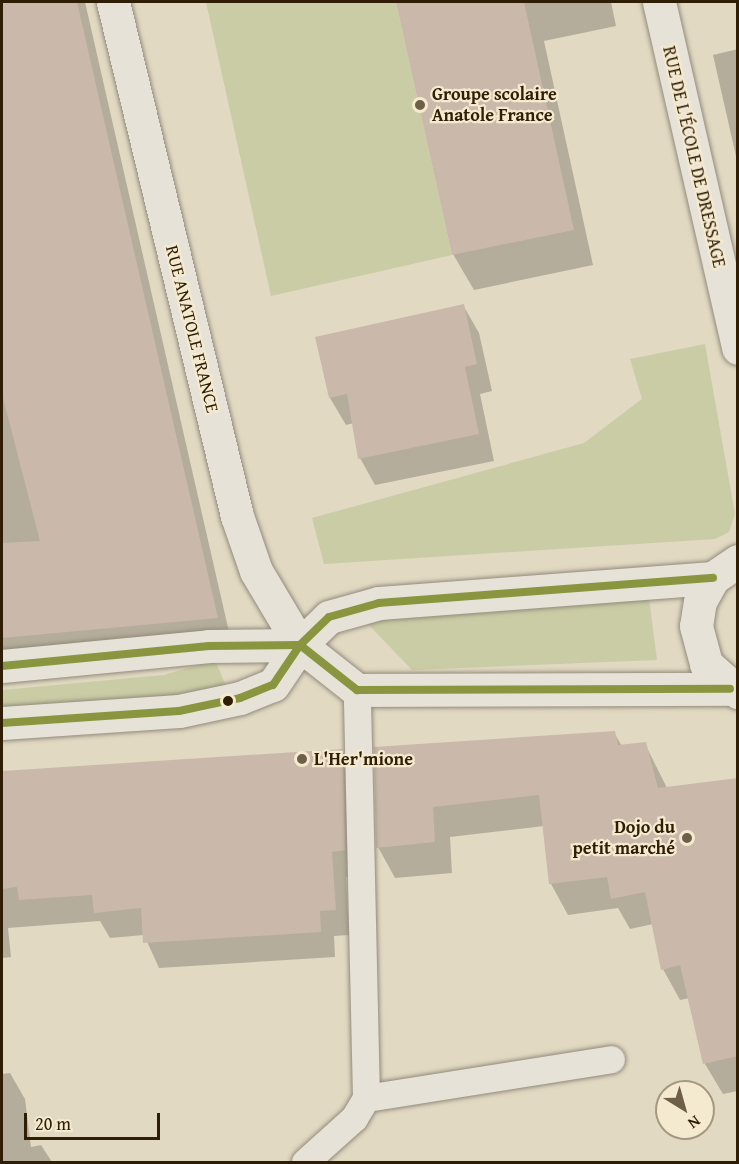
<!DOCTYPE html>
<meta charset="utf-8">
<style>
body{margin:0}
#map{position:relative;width:739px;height:1164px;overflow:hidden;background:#e1d9c2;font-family:"Gentium Book Plus",serif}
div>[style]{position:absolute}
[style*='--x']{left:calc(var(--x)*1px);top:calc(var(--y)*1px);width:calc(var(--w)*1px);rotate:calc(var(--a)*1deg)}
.green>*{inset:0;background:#cacca5}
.shadow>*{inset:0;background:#0003}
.building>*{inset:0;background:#cab8ab}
.roads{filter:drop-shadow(0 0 2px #928b7b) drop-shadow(0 0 2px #928b7b)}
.lane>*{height:27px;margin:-13.5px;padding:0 13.5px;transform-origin:13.5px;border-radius:13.5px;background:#e7e2d7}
.street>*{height:33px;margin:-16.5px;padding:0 16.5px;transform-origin:16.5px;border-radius:16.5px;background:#e7e2d7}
.secondary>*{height:33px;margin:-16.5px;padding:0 16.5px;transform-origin:16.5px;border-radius:16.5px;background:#e7e2d7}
.bus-1>*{height:8px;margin:-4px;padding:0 4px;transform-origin:4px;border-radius:4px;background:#8a963f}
.dots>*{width:16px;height:16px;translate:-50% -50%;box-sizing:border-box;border:3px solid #f4eacf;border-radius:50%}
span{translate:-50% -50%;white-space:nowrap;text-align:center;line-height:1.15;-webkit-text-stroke:4.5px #f4eacf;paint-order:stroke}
.poi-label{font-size:18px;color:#301d06;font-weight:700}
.left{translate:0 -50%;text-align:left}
.right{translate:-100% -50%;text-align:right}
.street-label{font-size:18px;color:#301d06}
.frame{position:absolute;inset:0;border:3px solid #301d06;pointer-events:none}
.north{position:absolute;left:655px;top:1080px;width:60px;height:60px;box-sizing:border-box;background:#f4eacf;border:2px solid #a6987f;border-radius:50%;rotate:143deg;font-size:16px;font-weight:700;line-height:24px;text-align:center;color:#301d06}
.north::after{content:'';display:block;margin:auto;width:21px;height:27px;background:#6e5f48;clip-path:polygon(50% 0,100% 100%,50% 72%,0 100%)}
.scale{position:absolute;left:24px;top:1113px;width:136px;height:27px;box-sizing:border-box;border:3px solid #301d06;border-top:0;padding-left:8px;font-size:18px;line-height:21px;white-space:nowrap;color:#301d06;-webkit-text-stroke:4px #f4eacf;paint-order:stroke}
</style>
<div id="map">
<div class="green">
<i style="clip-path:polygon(206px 2px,396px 2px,452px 255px,271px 296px)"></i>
<i style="clip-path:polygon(705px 344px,735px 514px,729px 532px,715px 539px,324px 564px,312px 518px,584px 443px,642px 399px,630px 359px)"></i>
<i style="clip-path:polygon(649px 598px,657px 660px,412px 670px,365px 621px)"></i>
<i style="clip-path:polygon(215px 660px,226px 686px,181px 698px,2px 712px,2px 690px,164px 675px)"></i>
</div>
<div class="shadow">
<i style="clip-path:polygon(2px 2px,85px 2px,232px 645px,2px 666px)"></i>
<i style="clip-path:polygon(398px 2px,611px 2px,616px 26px,544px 41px,593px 265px,474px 290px,453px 254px)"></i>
<i style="clip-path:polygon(738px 49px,738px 165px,713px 55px)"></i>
<i style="clip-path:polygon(463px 305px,479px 333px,492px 391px,480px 394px,494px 461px,375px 485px,360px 458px,354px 423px,346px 425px,330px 398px)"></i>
<i style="clip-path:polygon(614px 733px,622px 746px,645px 744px,667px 788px,738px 779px,738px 1091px,723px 1094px,705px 1064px,690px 998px,680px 1000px,663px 969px,653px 924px,630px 929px,618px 908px,568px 915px,551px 884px,544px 826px,450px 837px,452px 873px,395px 878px,378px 847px,376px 748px)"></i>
<i style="clip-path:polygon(342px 750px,357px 776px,359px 876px,346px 877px,349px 935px,334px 936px,335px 957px,159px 968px,144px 935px,110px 938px,100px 921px,8px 928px,11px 957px,2px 958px,2px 773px)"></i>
<i style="clip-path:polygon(10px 1073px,25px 1099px,31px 1147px,41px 1145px,52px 1162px,2px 1162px,2px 1074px)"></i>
</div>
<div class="building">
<i style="clip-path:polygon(2px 2px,77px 2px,218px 618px,2px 638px,2px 543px,40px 541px,2px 394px)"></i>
<i style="clip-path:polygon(396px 2px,524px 2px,574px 230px,452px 255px)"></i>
<i style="clip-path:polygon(464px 304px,477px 364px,465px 367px,479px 434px,358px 459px,347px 394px,329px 398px,315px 337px)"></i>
<i style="clip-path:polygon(615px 731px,618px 745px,646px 742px,658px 788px,738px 778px,738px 1056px,703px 1064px,680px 965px,661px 970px,645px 892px,611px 899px,607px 877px,549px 884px,539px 795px,433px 807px,435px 842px,376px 848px,374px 747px)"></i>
<i style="clip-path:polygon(343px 749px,345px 850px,332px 852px,336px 910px,320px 911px,321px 932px,143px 943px,141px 908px,94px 913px,92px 895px,19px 900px,17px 887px,2px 889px,2px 771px)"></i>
</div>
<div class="roads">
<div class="lane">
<i style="--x:366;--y:1098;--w:248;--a:-9"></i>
<i style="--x:305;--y:1162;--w:66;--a:-41.9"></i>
<i style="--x:354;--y:1118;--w:23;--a:-59"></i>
<i style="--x:366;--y:1098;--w:408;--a:-91.3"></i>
</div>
<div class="street">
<i style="--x:113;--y:2;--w:529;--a:76.44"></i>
<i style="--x:237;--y:516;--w:58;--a:70.9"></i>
<i style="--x:256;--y:571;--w:86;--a:59.3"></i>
<i style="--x:659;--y:2;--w:355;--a:77.1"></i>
</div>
<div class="secondary">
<i style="--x:738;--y:561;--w:30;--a:146"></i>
<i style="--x:713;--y:578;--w:26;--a:119"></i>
<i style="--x:700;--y:601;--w:25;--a:99"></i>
<i style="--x:696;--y:626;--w:39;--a:75"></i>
<i style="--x:706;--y:664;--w:43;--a:41.2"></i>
<i style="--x:2;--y:666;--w:208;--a:-5.5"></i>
<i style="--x:209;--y:646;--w:91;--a:-0.6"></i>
<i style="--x:300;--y:645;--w:73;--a:38.3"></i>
<i style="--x:357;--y:690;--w:373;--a:-0.2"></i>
<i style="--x:2;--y:723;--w:177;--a:-3.9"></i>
<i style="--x:179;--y:711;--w:62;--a:-12"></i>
<i style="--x:240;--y:698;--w:35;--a:-22"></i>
<i style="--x:273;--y:685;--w:48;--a:-56"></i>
<i style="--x:300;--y:645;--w:40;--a:-44"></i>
<i style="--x:329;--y:617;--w:52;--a:-15.6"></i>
<i style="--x:379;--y:603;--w:335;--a:-4.3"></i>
</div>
</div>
<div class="bus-1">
<i style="--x:2;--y:666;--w:208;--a:-5.5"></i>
<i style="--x:209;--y:646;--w:91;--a:-0.6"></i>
<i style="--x:300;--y:645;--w:73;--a:38.3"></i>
<i style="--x:357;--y:690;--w:373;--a:-0.2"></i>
<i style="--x:2;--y:723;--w:177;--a:-3.9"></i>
<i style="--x:179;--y:711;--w:62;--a:-12"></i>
<i style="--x:240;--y:698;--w:35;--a:-22"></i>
<i style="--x:273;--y:685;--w:48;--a:-56"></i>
<i style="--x:300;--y:645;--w:40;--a:-44"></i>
<i style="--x:329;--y:617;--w:52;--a:-15.6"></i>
<i style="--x:379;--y:603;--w:335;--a:-4.3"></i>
</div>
<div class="dots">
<i style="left:420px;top:105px;background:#6e5f48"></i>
<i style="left:228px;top:701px;background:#301d06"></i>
<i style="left:302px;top:759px;background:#6e5f48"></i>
<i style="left:687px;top:838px;background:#6e5f48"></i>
</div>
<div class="poi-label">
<span class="left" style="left:432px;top:105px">Groupe scolaire<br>Anatole France</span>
<span class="left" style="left:314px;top:759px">L'Her'mione</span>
<span class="right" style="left:675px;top:838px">Dojo du<br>petit marché</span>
</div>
<div class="street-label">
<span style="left:694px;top:157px;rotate:77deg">RUE DE L'ÉCOLE DE DRESSAGE</span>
<span style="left:192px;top:329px;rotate:76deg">RUE ANATOLE FRANCE</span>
</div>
<div class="frame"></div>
<div class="north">N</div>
<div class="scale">20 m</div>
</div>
